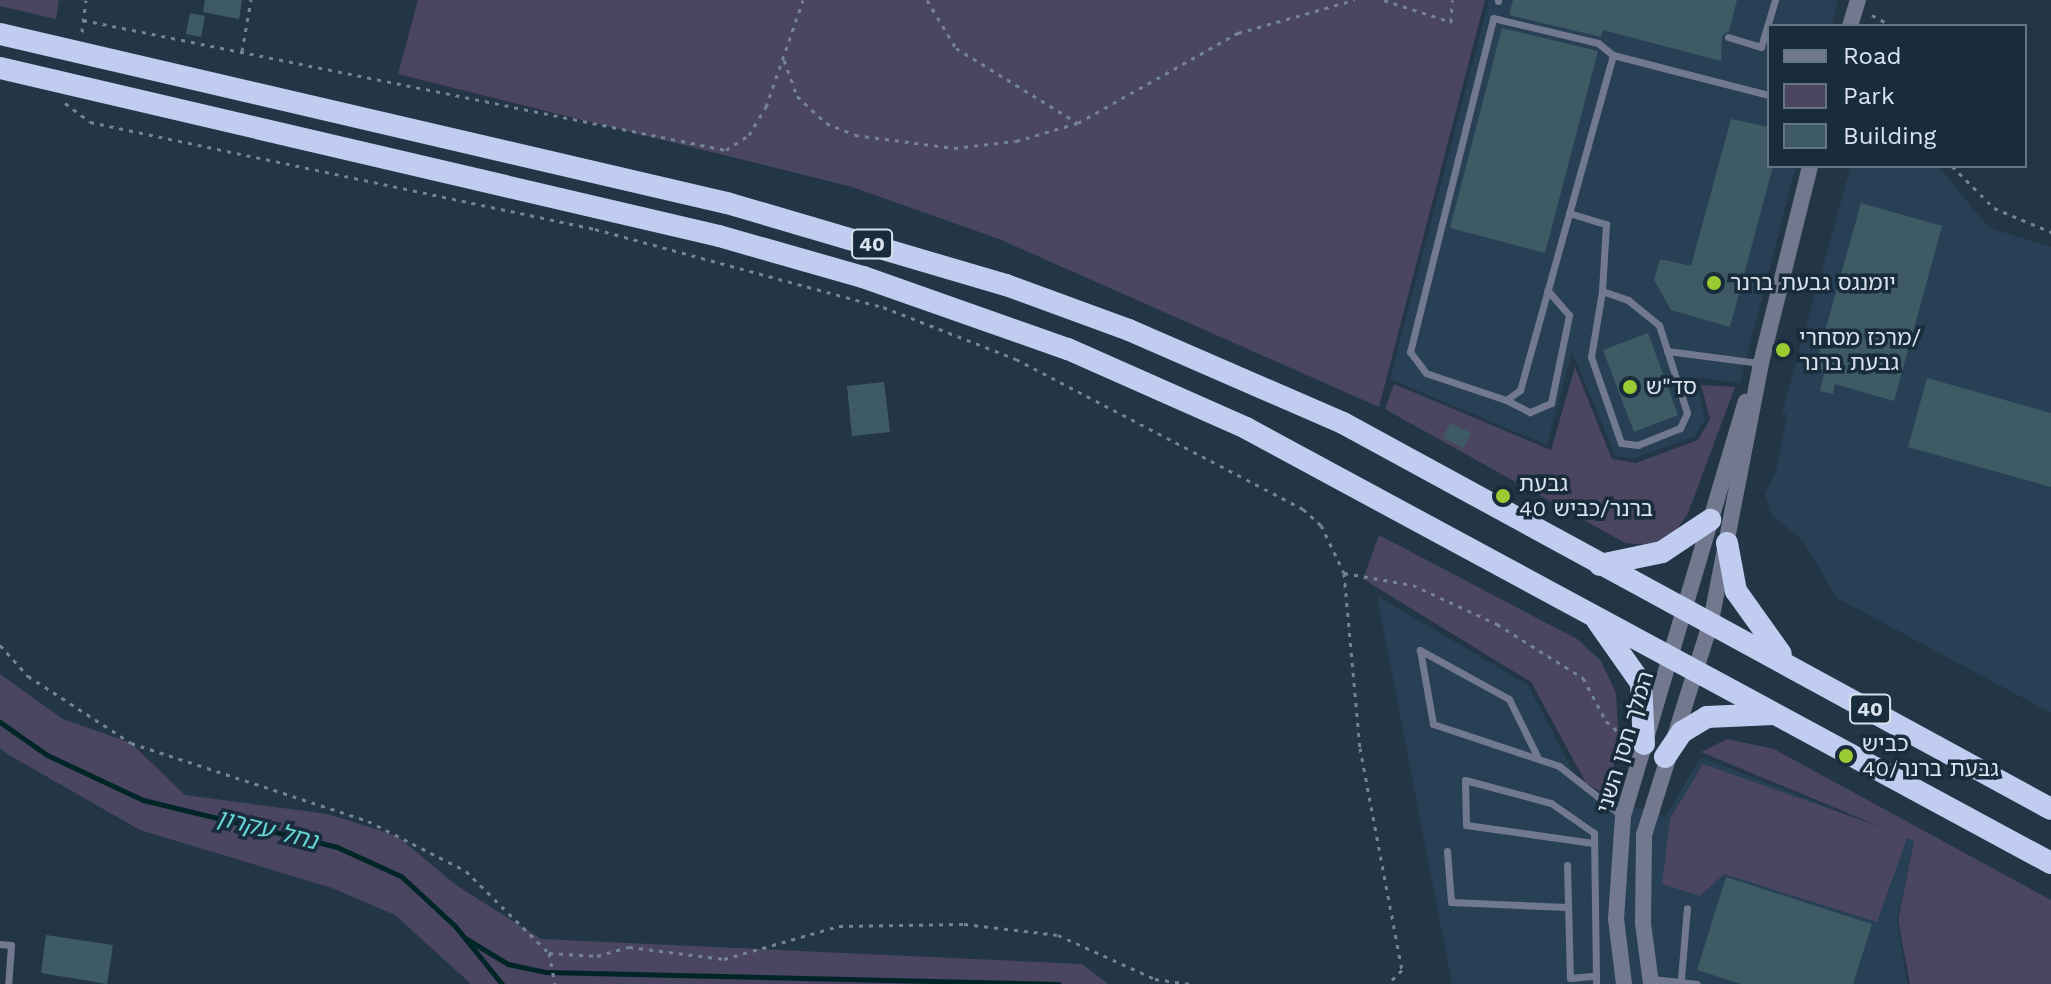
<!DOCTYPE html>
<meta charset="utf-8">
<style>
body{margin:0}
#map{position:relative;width:2051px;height:984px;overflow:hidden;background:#233646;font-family:"Work Sans","Noto Sans Hebrew",sans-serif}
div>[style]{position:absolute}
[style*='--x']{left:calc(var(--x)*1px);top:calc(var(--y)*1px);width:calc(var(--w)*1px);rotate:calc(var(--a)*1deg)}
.built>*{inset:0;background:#284055}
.green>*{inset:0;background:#4a4561}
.stream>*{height:5px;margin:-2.5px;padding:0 2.5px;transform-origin:2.5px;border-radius:2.5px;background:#002527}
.building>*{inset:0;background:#3e5b65}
.path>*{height:3px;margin-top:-1.5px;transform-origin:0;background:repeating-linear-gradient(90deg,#748492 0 4px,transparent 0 10px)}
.service>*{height:7px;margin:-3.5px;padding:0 3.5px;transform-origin:3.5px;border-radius:3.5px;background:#72798e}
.tertiary>*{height:16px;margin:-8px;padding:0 8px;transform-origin:8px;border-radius:8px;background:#72798e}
.trunk>*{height:22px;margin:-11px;padding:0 11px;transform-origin:11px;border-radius:11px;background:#c0cdf0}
.dots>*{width:22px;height:22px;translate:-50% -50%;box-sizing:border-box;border:4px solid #192c3b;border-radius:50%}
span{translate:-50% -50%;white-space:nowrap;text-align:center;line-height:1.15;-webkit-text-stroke:7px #192c3b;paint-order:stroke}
.shield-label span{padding:2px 6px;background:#192c3b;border:2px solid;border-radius:6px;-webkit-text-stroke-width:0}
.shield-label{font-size:20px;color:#d8e3ee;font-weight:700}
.poi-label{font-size:22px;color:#d8e3ee}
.left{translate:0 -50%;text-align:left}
.street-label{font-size:22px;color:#d8e3ee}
.water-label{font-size:24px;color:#65d5d8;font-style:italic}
.legend{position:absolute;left:1767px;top:24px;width:260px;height:144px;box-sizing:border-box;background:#192c3b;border:2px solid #657583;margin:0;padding:10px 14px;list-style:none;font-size:24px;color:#d8e3ee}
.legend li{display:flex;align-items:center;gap:16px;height:40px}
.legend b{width:40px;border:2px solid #657583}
</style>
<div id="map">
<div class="built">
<i style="clip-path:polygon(1489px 0,1838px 0,1832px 26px,1769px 26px,1769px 166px,1796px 166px,1740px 383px,1696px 377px,1705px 420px,1694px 437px,1634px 458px,1616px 457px,1572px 352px,1547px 445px,1390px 379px)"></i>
<i style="clip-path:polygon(1851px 166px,1938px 166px,1989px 228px,2051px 247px,2051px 713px,1837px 598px,1803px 541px,1772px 515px,1765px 494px,1776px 471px,1787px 415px,1782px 413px)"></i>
<i style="clip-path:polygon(1377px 596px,1528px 685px,1581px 787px,1665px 817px,1701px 757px,1914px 841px,1897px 920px,1907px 984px,1452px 984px)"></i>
</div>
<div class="green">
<i style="clip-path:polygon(0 0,59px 0,56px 19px,0 6px)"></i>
<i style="clip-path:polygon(418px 0,1485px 0,1379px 407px,999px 239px,852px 187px,398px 74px)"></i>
<i style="clip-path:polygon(1575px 367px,1612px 459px,1636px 463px,1698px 440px,1710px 419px,1701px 385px,1735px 387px,1688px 513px,1673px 535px,1647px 545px,1625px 543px,1385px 409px,1394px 384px,1551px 450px)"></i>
<i style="clip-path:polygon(1379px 535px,1577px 639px,1601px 661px,1616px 693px,1618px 731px,1610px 797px,1586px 783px,1531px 682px,1363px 579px)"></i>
<i style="clip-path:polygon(0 674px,63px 719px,131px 743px,185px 795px,328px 814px,397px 836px,456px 885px,541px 939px,1082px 964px,1108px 984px,471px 984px,395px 915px,332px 888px,140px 830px,9px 755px,0 748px)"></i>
<i style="clip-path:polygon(1727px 739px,1774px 749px,2051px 900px,2051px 984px,1910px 984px,1898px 920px,1914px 841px,1907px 838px,1877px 922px,1724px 874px,1700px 896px,1662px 884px,1670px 819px,1703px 764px,1881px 827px,1701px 752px)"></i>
</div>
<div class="stream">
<i style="--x:0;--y:722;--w:57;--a:35.1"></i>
<i style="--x:47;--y:755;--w:106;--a:25.1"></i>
<i style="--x:143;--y:800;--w:200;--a:13.6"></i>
<i style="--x:337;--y:847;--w:70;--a:24.4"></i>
<i style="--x:401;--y:876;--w:74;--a:42.8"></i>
<i style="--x:455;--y:926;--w:75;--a:51"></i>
<i style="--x:465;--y:938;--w:50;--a:31.2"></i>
<i style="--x:508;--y:964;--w:39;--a:12"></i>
<i style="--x:546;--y:972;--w:513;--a:1.34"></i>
</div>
<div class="building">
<i style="clip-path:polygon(205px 0,242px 0,239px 19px,203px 12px)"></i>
<i style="clip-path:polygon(1513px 0,1737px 0,1729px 31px,1722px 36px,1721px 61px,1603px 30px,1601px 37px,1509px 15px)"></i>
<i style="clip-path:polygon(190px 13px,205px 16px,201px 37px,186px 34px)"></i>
<i style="clip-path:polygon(1502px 28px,1598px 51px,1545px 253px,1450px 228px)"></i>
<i style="clip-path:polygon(1731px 119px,1769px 127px,1773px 166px,1730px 327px,1671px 310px,1654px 280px,1660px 259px,1691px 266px)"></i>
<i style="clip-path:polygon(1861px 203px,1942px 226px,1894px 401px,1835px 384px,1833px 394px,1820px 391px,1825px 370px,1815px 367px)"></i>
<i style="clip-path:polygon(1648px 333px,1678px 415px,1634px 432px,1603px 350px)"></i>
<i style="clip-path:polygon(1927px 378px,2051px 413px,2051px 487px,1908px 447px)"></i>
<i style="clip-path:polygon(884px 382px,890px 432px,852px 436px,847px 386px)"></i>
<i style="clip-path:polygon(1450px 423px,1471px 433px,1464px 448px,1443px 438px)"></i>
<i style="clip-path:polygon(1726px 877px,1872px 924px,1853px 984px,1741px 984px,1697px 970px)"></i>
<i style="clip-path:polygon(46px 935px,113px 945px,107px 984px,41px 973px)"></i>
</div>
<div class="path">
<i style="--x:927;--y:0;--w:56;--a:58.9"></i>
<i style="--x:956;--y:48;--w:143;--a:31.6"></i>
<i style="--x:1078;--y:123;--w:184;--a:-29.4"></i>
<i style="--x:1238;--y:33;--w:121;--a:-15.9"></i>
<i style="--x:1384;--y:0;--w:71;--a:18.2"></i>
<i style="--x:1451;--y:22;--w:22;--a:-87"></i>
<i style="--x:1872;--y:15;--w:23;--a:29"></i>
<i style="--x:83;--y:20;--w:656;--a:11.43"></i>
<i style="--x:726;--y:150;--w:27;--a:-33"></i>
<i style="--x:749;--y:135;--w:33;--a:-59"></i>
<i style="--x:766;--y:107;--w:113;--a:-70.9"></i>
<i style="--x:82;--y:32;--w:32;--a:-83"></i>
<i style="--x:242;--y:51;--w:52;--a:-80"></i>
<i style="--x:784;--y:60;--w:38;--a:70"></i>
<i style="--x:797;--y:96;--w:40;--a:43"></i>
<i style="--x:826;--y:123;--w:31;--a:22"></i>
<i style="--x:855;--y:135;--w:100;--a:7.5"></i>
<i style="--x:954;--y:148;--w:62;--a:-6.4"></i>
<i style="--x:1016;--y:141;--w:65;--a:-16.2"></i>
<i style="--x:65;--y:103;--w:31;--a:37"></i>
<i style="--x:90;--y:122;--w:516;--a:11.96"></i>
<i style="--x:595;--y:229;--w:298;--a:15.2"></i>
<i style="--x:883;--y:307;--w:143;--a:21.4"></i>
<i style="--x:1016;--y:359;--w:324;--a:27.6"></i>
<i style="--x:1303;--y:509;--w:24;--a:42"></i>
<i style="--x:1321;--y:525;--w:53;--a:64.4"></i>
<i style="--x:1344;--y:573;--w:176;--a:84.8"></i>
<i style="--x:1360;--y:748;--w:226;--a:79.3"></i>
<i style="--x:1402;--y:970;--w:20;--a:135"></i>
<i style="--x:1952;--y:166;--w:59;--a:45"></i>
<i style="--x:1994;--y:208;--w:62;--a:22.8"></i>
<i style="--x:1344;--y:573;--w:70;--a:9.9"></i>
<i style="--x:1413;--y:585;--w:93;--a:24.9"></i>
<i style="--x:1497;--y:624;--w:102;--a:32.1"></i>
<i style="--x:1583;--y:678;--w:49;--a:61.9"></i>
<i style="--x:1606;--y:721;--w:25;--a:42"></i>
<i style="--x:0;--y:645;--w:42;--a:47.9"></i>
<i style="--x:28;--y:676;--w:123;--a:33"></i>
<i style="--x:131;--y:743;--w:250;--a:18.2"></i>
<i style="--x:368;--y:821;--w:110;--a:27"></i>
<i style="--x:466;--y:871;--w:117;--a:44.7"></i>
<i style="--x:549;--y:953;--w:32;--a:79"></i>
<i style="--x:549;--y:953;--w:48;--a:3.6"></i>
<i style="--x:597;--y:956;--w:33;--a:-16"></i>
<i style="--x:629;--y:947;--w:96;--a:7.2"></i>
<i style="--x:724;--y:959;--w:120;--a:-16"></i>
<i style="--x:839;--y:926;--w:125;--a:-0.9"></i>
<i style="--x:964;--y:924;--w:95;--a:6.7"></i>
<i style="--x:1058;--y:935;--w:107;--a:24.4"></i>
<i style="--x:1155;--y:979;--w:35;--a:8"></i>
</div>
<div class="service">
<i style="--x:1498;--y:1;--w:1;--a:-90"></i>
<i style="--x:1493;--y:18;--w:108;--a:13.4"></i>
<i style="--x:1598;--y:43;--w:19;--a:39"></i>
<i style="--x:1613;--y:55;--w:348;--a:105.5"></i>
<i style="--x:1520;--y:390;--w:17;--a:144"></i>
<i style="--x:1506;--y:400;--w:84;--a:-161.4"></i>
<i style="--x:1426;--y:373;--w:26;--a:-127"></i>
<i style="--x:1410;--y:352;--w:344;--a:-76"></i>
<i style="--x:1728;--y:37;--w:34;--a:17"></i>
<i style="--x:1761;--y:47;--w:49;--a:-73.4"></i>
<i style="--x:1613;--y:55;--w:161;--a:14.4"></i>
<i style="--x:1569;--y:213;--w:39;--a:17"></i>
<i style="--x:1606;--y:224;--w:67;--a:93.4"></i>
<i style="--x:1602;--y:291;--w:28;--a:19"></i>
<i style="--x:1628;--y:300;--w:40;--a:39"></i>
<i style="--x:1659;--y:325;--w:92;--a:72.3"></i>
<i style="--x:1687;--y:413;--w:17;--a:115"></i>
<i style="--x:1680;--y:428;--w:45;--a:158"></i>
<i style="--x:1638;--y:445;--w:17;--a:-173"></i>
<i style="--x:1621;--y:443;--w:91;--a:-109.2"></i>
<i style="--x:1591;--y:357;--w:67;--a:-80.5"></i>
<i style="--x:1667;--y:351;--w:94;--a:7.4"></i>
<i style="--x:1506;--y:400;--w:27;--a:27"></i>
<i style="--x:1530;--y:412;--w:23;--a:-23"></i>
<i style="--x:1551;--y:403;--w:90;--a:-78.4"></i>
<i style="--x:1569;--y:315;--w:33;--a:-131"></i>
<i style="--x:1538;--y:758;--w:66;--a:-116.2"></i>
<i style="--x:1509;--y:699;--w:102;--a:-151.2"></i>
<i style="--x:1420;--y:650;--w:75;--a:80"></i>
<i style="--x:1433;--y:724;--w:133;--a:18.4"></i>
<i style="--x:1559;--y:766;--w:79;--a:38.3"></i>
<i style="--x:1593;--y:843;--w:128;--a:-171.9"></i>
<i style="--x:1466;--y:825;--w:45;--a:-91.3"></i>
<i style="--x:1465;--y:780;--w:89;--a:15"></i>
<i style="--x:1551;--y:803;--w:52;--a:34.9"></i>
<i style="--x:1594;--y:833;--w:151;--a:89.2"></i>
<i style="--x:1447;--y:851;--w:51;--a:85.5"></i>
<i style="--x:1451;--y:902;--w:116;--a:2.5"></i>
<i style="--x:1567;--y:865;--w:113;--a:88.5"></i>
<i style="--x:1570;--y:978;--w:25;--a:-5"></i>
<i style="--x:0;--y:944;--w:11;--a:5"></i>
<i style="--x:11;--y:945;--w:39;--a:94"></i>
<i style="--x:1652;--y:979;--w:45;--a:6.3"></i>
<i style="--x:1681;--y:979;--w:71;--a:-85.2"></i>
</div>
<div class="tertiary">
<i style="--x:1850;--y:26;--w:27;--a:-73"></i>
<i style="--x:1624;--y:984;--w:65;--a:-97"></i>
<i style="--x:1616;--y:919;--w:103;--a:-86.1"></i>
<i style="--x:1623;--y:816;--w:432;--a:-73.5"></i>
<i style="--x:1651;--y:984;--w:62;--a:-97.5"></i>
<i style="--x:1643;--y:923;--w:88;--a:-89.3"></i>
<i style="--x:1644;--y:835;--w:224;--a:-72.6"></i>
<i style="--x:1711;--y:621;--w:263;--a:-79"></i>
<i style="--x:1761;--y:363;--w:203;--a:-76"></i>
</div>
<div class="trunk">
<i style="--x:0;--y:34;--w:746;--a:13.09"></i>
<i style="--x:727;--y:203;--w:291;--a:16.4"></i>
<i style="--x:1006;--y:285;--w:131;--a:20.1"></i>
<i style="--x:1129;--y:330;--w:233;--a:23.5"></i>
<i style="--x:1343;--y:423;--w:806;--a:28.6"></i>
<i style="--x:0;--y:68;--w:738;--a:13.15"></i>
<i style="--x:719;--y:236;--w:150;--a:15.9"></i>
<i style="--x:863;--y:277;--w:217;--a:19.4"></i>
<i style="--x:1068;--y:349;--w:195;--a:23.9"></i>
<i style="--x:1246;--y:428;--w:915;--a:28.39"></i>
<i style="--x:1727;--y:543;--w:49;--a:79.4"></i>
<i style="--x:1736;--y:591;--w:77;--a:54.5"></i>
<i style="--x:1600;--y:565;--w:63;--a:-11.8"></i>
<i style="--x:1662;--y:552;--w:58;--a:-33.7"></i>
<i style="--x:1598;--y:622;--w:75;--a:54.8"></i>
<i style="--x:1641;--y:683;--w:61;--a:87.2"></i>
<i style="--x:1665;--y:757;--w:30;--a:-56"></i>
<i style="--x:1682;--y:732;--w:29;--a:-31"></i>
<i style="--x:1707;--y:717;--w:66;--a:-2.6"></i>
</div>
<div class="dots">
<i style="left:1714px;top:283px;background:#9bcb33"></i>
<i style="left:1783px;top:350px;background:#9bcb33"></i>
<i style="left:1630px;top:387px;background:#9bcb33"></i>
<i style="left:1503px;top:496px;background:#9bcb33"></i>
<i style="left:1846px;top:756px;background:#9bcb33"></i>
</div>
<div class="shield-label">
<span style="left:872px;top:244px">40</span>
<span style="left:1870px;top:709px">40</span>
</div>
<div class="poi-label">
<span class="left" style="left:1730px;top:283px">יומנגס גבעת ברנר</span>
<span class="left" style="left:1799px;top:350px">מרכז מסחרי/<br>גבעת ברנר</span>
<span class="left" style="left:1646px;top:387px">סד"ש</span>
<span class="left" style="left:1519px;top:496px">גבעת<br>ברנר/כביש 40</span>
<span class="left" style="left:1862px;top:756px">כביש<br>40/גבעת ברנר</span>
</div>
<div class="street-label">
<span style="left:1625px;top:742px;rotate:-73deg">המלך חסן השני</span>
</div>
<div class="water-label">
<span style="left:267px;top:830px;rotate:14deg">נחל עקרון</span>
</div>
<ul class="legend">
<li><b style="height:10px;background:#72798e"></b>Road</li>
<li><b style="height:22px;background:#4a4561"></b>Park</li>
<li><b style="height:22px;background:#3e5b65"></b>Building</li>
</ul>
</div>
